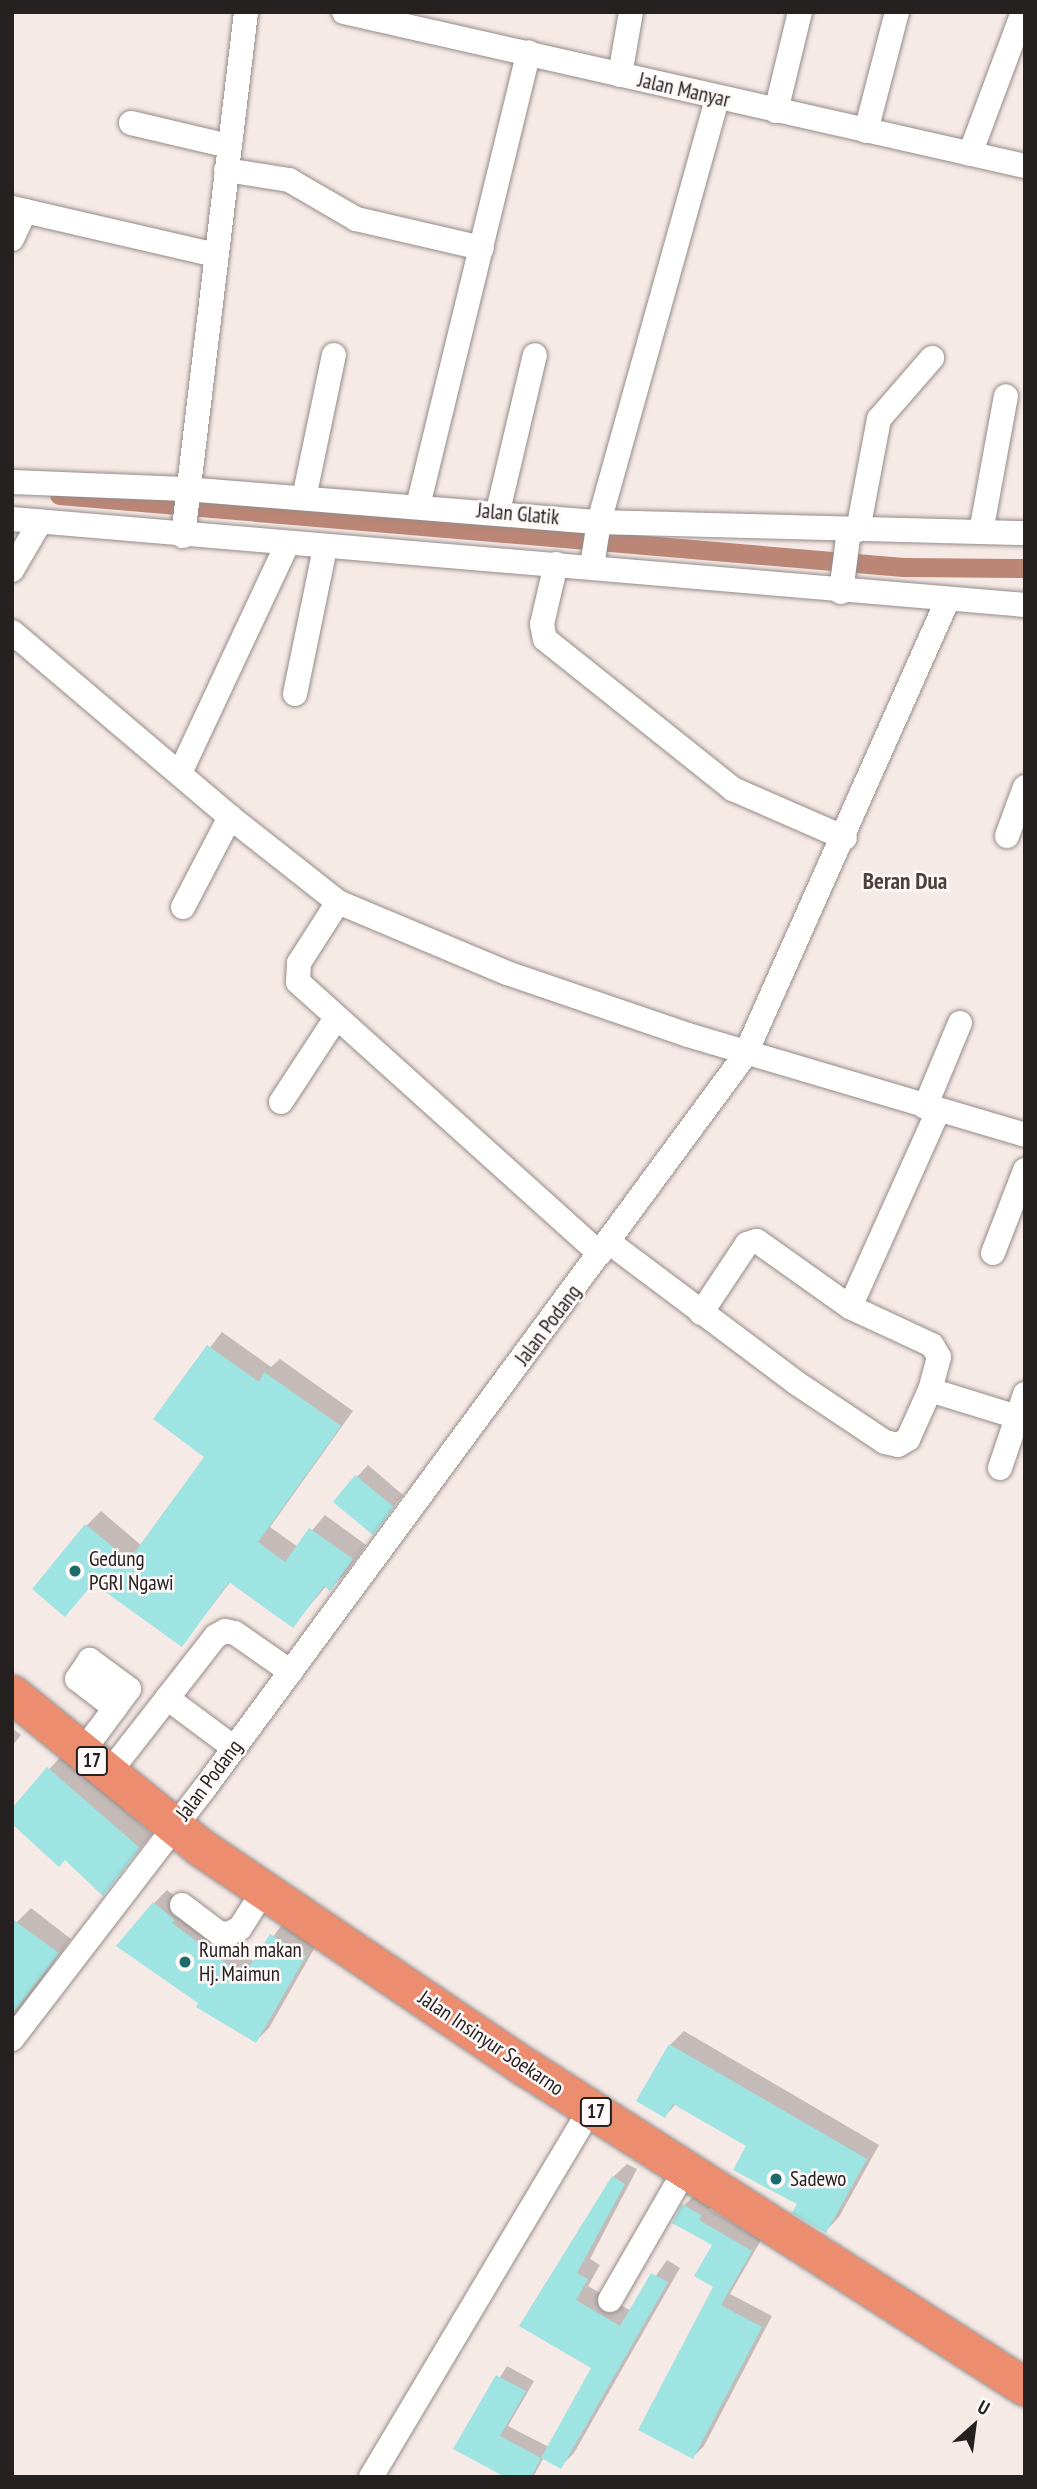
<!DOCTYPE html>
<style>
body{margin:0}
#map{position:relative;width:1037px;height:2489px;overflow:hidden;background:#f6eae7;font-family:"PT Sans Narrow",sans-serif}
div>[style]{position:absolute}
[style*='--x']{left:calc(var(--x)*1px);top:calc(var(--y)*1px);width:calc(var(--w)*1px);rotate:calc(var(--a)*1deg)}
.shadow>*{inset:0;background:#0003}
.canal>*{height:19px;margin:-9.5px;padding:0 9.5px;transform-origin:9.5px;border-radius:9.5px;background:#bb8675}
.building>*{inset:0;background:#9de4e3}
.roads{filter:drop-shadow(0 0 2px #958b88) drop-shadow(0 0 2px #958b88)}
.minor>*{height:24px;margin:-12px;padding:0 12px;transform-origin:12px;border-radius:12px;background:#fff}
.highway>*{height:37px;margin:-18.5px;padding:0 18.5px;transform-origin:18.5px;border-radius:18.5px;background:#ec8d6f}
.dots>*{width:19px;height:19px;translate:-50% -50%;box-sizing:border-box;border:4px solid #fef9f8;border-radius:50%}
span{translate:-50% -50%;white-space:nowrap;text-align:center;line-height:1.15;-webkit-text-stroke:5px #fef9f8;paint-order:stroke}
.shield-label span{padding:2px 5px;background:#fef9f8;border:2px solid;border-radius:5px;-webkit-text-stroke-width:0}
.shield-label{font-size:19px;color:#252120;font-weight:700}
.street-label{font-size:21px;color:#252120}
.poi-label{font-size:21px;color:#252120}
.left{translate:0 -50%;text-align:left}
.neighbourhood-label{font-size:23px;color:#4b423f;font-weight:700}
.frame{position:absolute;inset:0;border:14px solid #252120;pointer-events:none}
.north{position:absolute;left:939px;top:2391px;width:70px;height:70px;-webkit-text-stroke:5px #fef9f8;paint-order:stroke;rotate:28deg;font-size:19px;font-weight:700;line-height:28px;text-align:center;color:#252120}
.north::after{content:'';display:block;margin:auto;width:24px;height:32px;background:#252120;clip-path:polygon(50% 0,100% 100%,50% 72%,0 100%)}
</style>
<div id="map">
<div class="shadow">
<i style="clip-path:polygon(222px 1332px,271px 1367px,280px 1359px,353px 1411px,270px 1527px,298px 1547px,325px 1515px,366px 1545px,344px 1575px,330px 1589px,326px 1586px,293px 1626px,231px 1581px,182px 1645px,95px 1582px,65px 1615px,34px 1589px,87px 1525px,101px 1511px,142px 1546px,207px 1456px,155px 1419px)"></i>
<i style="clip-path:polygon(368px 1465px,403px 1495px,373px 1532px,335px 1501px)"></i>
<i style="clip-path:polygon(12px 1728px,21px 1735px,12px 1746px)"></i>
<i style="clip-path:polygon(62px 1755px,152px 1834px,103px 1894px,12px 1811px)"></i>
<i style="clip-path:polygon(167px 1890px,187px 1906px,184px 1909px,254px 1962px,284px 1922px,318px 1942px,269px 2028px,256px 2041px,201px 2003px,154px 1903px)"></i>
<i style="clip-path:polygon(31px 1908px,71px 1939px,12px 2020px,12px 1919px,17px 1922px)"></i>
<i style="clip-path:polygon(684px 2031px,879px 2145px,839px 2217px,826px 2231px,749px 2146px,676px 2104px,665px 2116px,638px 2101px,670px 2045px)"></i>
<i style="clip-path:polygon(627px 2164px,637px 2169px,590px 2259px,600px 2265px,588px 2286px,631px 2311px,667px 2260px,680px 2268px,574px 2453px,560px 2467px,544px 2457px,533px 2477px,509px 2477px,456px 2448px,507px 2366px,534px 2381px,508px 2426px,549px 2447px,593px 2368px,522px 2326px,613px 2177px)"></i>
<i style="clip-path:polygon(695px 2195px,712px 2204px,709px 2209px,761px 2240px,730px 2294px,772px 2316px,704px 2446px,693px 2457px,715px 2286px,714px 2245px,684px 2205px)"></i>
</div>
<div class="canal">
<i style="--x:59;--y:495;--w:847;--a:4.88"></i>
<i style="--x:903;--y:567;--w:122;--a:0.5"></i>
</div>
<div class="building">
<i style="clip-path:polygon(207px 1345px,259px 1382px,264px 1372px,341px 1426px,258px 1542px,285px 1562px,309px 1528px,353px 1559px,330px 1591px,324px 1586px,293px 1628px,229px 1582px,182px 1647px,93px 1583px,65px 1617px,32px 1589px,85px 1524px,129px 1560px,204px 1457px,153px 1419px)"></i>
<i style="clip-path:polygon(355px 1475px,394px 1507px,373px 1535px,333px 1502px)"></i>
<i style="clip-path:polygon(47px 1767px,140px 1848px,103px 1896px,65px 1860px,59px 1867px,12px 1824px,12px 1808px)"></i>
<i style="clip-path:polygon(153px 1902px,175px 1920px,172px 1923px,243px 1976px,270px 1934px,306px 1956px,256px 2043px,196px 2007px,198px 2003px,116px 1946px)"></i>
<i style="clip-path:polygon(12px 1919px,59px 1953px,12px 2014px)"></i>
<i style="clip-path:polygon(669px 2044px,867px 2159px,826px 2233px,792px 2213px,797px 2204px,733px 2170px,746px 2146px,673px 2104px,665px 2118px,636px 2101px)"></i>
<i style="clip-path:polygon(612px 2176px,625px 2184px,577px 2273px,588px 2279px,576px 2300px,620px 2326px,651px 2273px,668px 2282px,561px 2469px,541px 2458px,591px 2368px,519px 2326px)"></i>
<i style="clip-path:polygon(682px 2204px,702px 2216px,699px 2220px,752px 2251px,721px 2305px,762px 2327px,693px 2459px,638px 2430px,713px 2287px,694px 2276px,712px 2245px,672px 2223px)"></i>
<i style="clip-path:polygon(496px 2375px,526px 2391px,500px 2436px,541px 2458px,531px 2477px,505px 2477px,453px 2449px)"></i>
</div>
<div class="roads">
<div class="minor">
<i style="--x:344;--y:12;--w:698;--a:12.74"></i>
<i style="--x:620;--y:75;--w:64;--a:-80.1"></i>
<i style="--x:776;--y:111;--w:102;--a:-76.4"></i>
<i style="--x:131;--y:123;--w:101;--a:13.2"></i>
<i style="--x:866;--y:131;--w:123;--a:-75.4"></i>
<i style="--x:970;--y:154;--w:152;--a:-69.5"></i>
<i style="--x:226;--y:170;--w:64;--a:9"></i>
<i style="--x:289;--y:180;--w:78;--a:30.2"></i>
<i style="--x:356;--y:219;--w:129;--a:13"></i>
<i style="--x:12;--y:208;--w:208;--a:13"></i>
<i style="--x:12;--y:239;--w:31;--a:-65"></i>
<i style="--x:12;--y:482;--w:173;--a:2.3"></i>
<i style="--x:185;--y:489;--w:415;--a:4.6"></i>
<i style="--x:599;--y:522;--w:426;--a:1.5"></i>
<i style="--x:304;--y:498;--w:146;--a:-78.2"></i>
<i style="--x:418;--y:506;--w:467;--a:-76.3"></i>
<i style="--x:498;--y:511;--w:160;--a:-76.7"></i>
<i style="--x:12;--y:519;--w:1017;--a:4.85"></i>
<i style="--x:858;--y:530;--w:113;--a:-79.3"></i>
<i style="--x:879;--y:419;--w:81;--a:-49"></i>
<i style="--x:981;--y:532;--w:138;--a:-79.6"></i>
<i style="--x:183;--y:536;--w:528;--a:-83.14"></i>
<i style="--x:556;--y:564;--w:62;--a:103.1"></i>
<i style="--x:542;--y:624;--w:15;--a:79"></i>
<i style="--x:545;--y:639;--w:241;--a:38.6"></i>
<i style="--x:733;--y:789;--w:122;--a:23.6"></i>
<i style="--x:592;--y:566;--w:45;--a:-81"></i>
<i style="--x:599;--y:522;--w:441;--a:-74.4"></i>
<i style="--x:12;--y:570;--w:56;--a:-59.7"></i>
<i style="--x:841;--y:592;--w:63;--a:-82.6"></i>
<i style="--x:12;--y:632;--w:286;--a:40.3"></i>
<i style="--x:230;--y:817;--w:137;--a:38.2"></i>
<i style="--x:338;--y:902;--w:183;--a:22.8"></i>
<i style="--x:507;--y:973;--w:191;--a:18.9"></i>
<i style="--x:688;--y:1035;--w:352;--a:16.5"></i>
<i style="--x:295;--y:694;--w:149;--a:-78.4"></i>
<i style="--x:180;--y:773;--w:252;--a:-64.9"></i>
<i style="--x:1007;--y:836;--w:52;--a:-69.8"></i>
<i style="--x:338;--y:902;--w:72;--a:122.6"></i>
<i style="--x:299;--y:963;--w:19;--a:93"></i>
<i style="--x:298;--y:982;--w:406;--a:42"></i>
<i style="--x:183;--y:907;--w:102;--a:-62.4"></i>
<i style="--x:281;--y:1102;--w:100;--a:-56.8"></i>
<i style="--x:925;--y:1107;--w:91;--a:-67.4"></i>
<i style="--x:610;--y:1243;--w:231;--a:36.9"></i>
<i style="--x:795;--y:1382;--w:108;--a:33.7"></i>
<i style="--x:885;--y:1442;--w:13;--a:13"></i>
<i style="--x:898;--y:1445;--w:12;--a:-31"></i>
<i style="--x:908;--y:1439;--w:54;--a:-65.8"></i>
<i style="--x:930;--y:1390;--w:91;--a:17.2"></i>
<i style="--x:993;--y:1253;--w:89;--a:-68.9"></i>
<i style="--x:850;--y:1307;--w:215;--a:-65.8"></i>
<i style="--x:701;--y:1313;--w:83;--a:-56.3"></i>
<i style="--x:747;--y:1244;--w:10;--a:-17"></i>
<i style="--x:757;--y:1241;--w:114;--a:35.4"></i>
<i style="--x:850;--y:1307;--w:90;--a:24.9"></i>
<i style="--x:932;--y:1345;--w:14;--a:60"></i>
<i style="--x:939;--y:1357;--w:34;--a:105"></i>
<i style="--x:1000;--y:1468;--w:78;--a:-71.3"></i>
<i style="--x:167;--y:1698;--w:84;--a:36.7"></i>
<i style="--x:82;--y:1752;--w:26;--a:-53"></i>
<i style="--x:98;--y:1731;--w:52;--a:-53.6"></i>
<i style="--x:129;--y:1689;--w:49;--a:-143.4"></i>
<i style="--x:90;--y:1660;--w:23;--a:124"></i>
<i style="--x:77;--y:1679;--w:48;--a:37.3"></i>
<i style="--x:108;--y:1774;--w:175;--a:-52"></i>
<i style="--x:216;--y:1636;--w:10;--a:-29"></i>
<i style="--x:225;--y:1631;--w:10;--a:11"></i>
<i style="--x:235;--y:1633;--w:68;--a:34.9"></i>
<i style="--x:182;--y:1905;--w:46;--a:37.1"></i>
<i style="--x:219;--y:1933;--w:9;--a:6"></i>
<i style="--x:228;--y:1934;--w:13;--a:-27"></i>
<i style="--x:240;--y:1928;--w:45;--a:-57.7"></i>
<i style="--x:12;--y:2039;--w:315;--a:-52.5"></i>
<i style="--x:204;--y:1789;--w:912;--a:-53.61"></i>
<i style="--x:745;--y:1055;--w:498;--a:-66"></i>
<i style="--x:610;--y:2300;--w:150;--a:-60"></i>
<i style="--x:371;--y:2477;--w:428;--a:-59.2"></i>
</div>
<div class="highway">
<i style="--x:12;--y:1694;--w:242;--a:39.1"></i>
<i style="--x:200;--y:1847;--w:395;--a:34.1"></i>
<i style="--x:527;--y:2068;--w:591;--a:32.64"></i>
</div>
</div>
<div class="dots">
<i style="left:75px;top:1571px;background:#1d6a6a"></i>
<i style="left:185px;top:1962px;background:#1d6a6a"></i>
<i style="left:776px;top:2179px;background:#1d6a6a"></i>
</div>
<div class="shield-label">
<span style="left:92px;top:1761px">17</span>
<span style="left:596px;top:2112px">17</span>
</div>
<div class="street-label">
<span style="left:684px;top:90px;rotate:13deg">Jalan Manyar</span>
<span style="left:518px;top:514px;rotate:5deg">Jalan Glatik</span>
<span style="left:548px;top:1325px;rotate:-53deg">Jalan Podang</span>
<span style="left:209px;top:1780px;rotate:-53deg">Jalan Podang</span>
<span style="left:491px;top:2043px;rotate:34deg">Jalan Insinyur Soekarno</span>
</div>
<div class="poi-label">
<span class="left" style="left:89px;top:1571px">Gedung<br>PGRI Ngawi</span>
<span class="left" style="left:199px;top:1962px">Rumah makan<br>Hj. Maimun</span>
<span class="left" style="left:790px;top:2179px">Sadewo</span>
</div>
<div class="neighbourhood-label">
<span style="left:905px;top:881px">Beran Dua</span>
</div>
<div class="frame"></div>
<div class="north">U</div>
</div>
